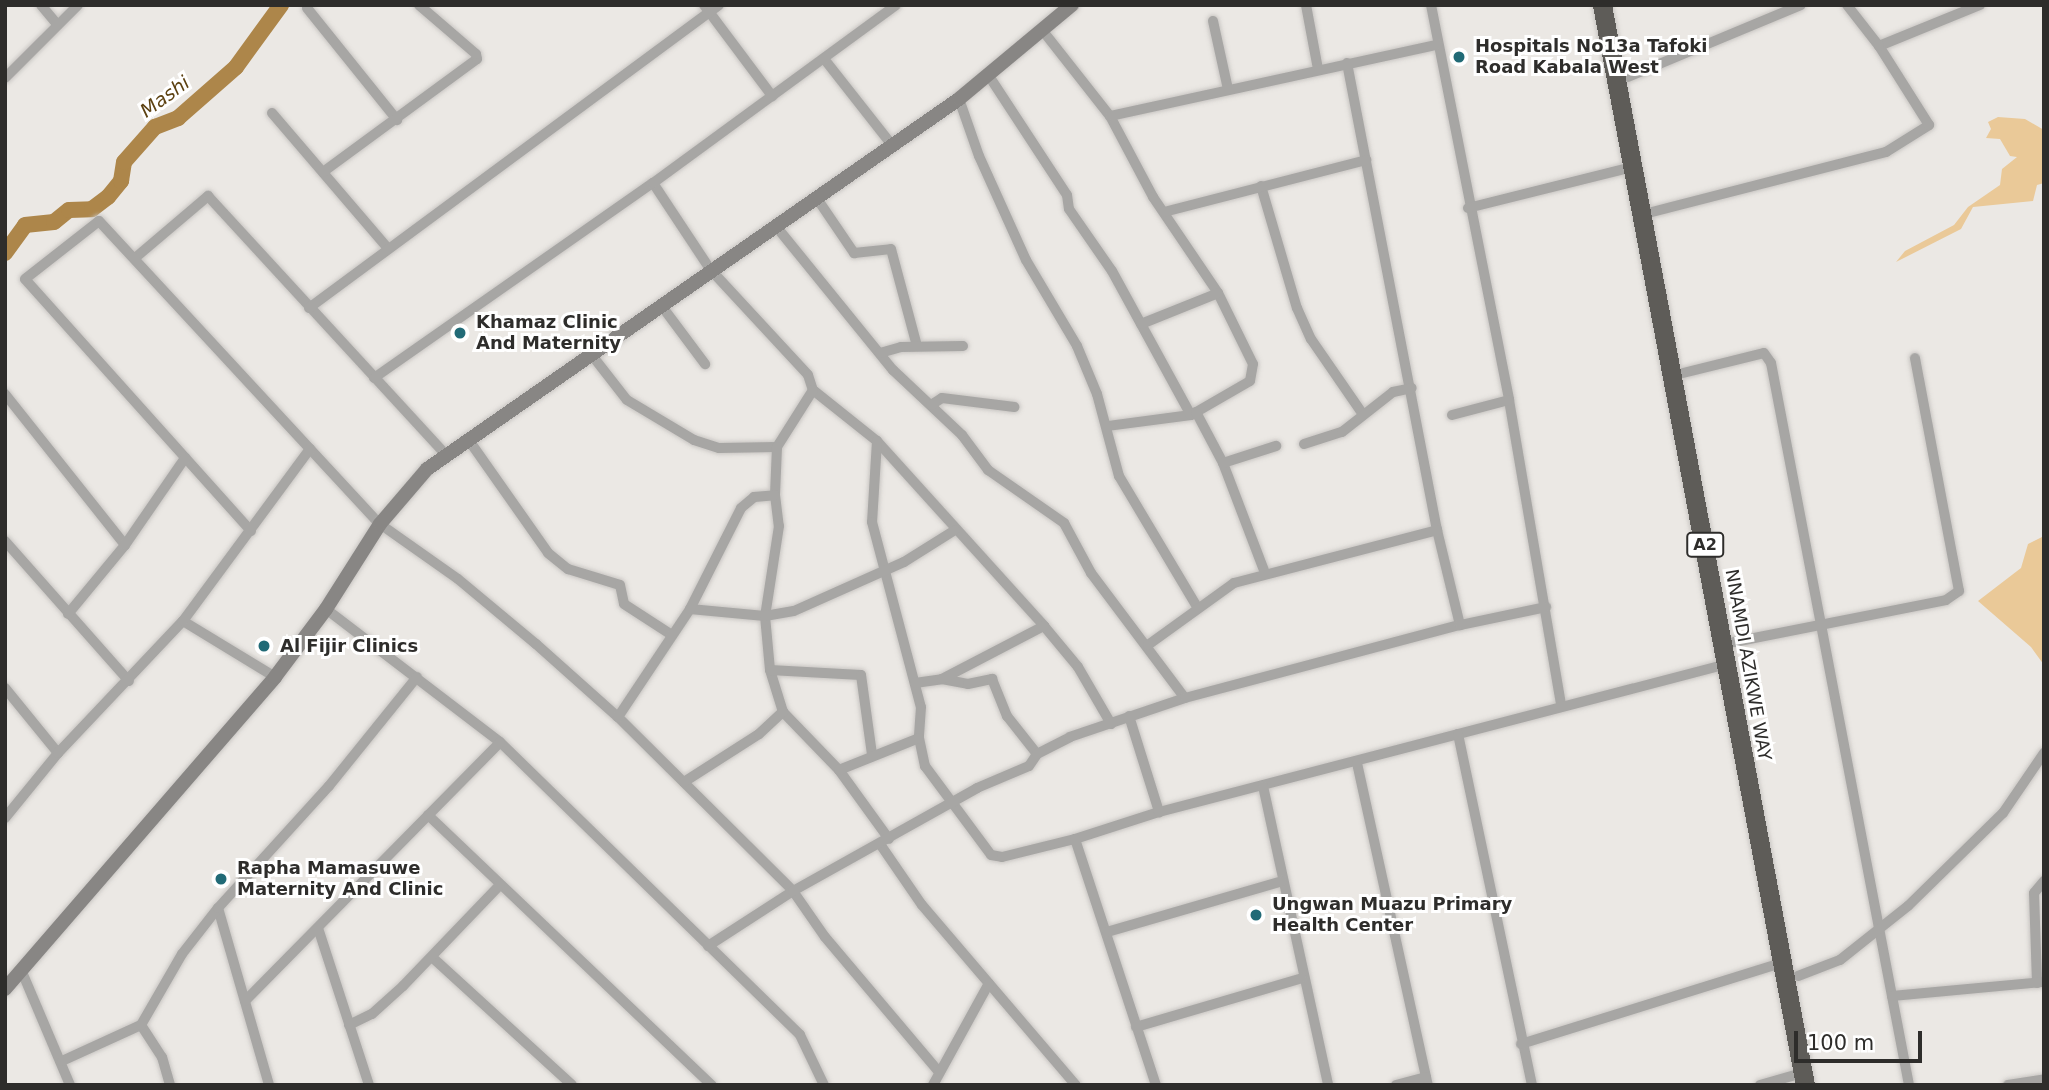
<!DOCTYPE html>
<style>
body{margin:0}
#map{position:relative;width:2049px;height:1090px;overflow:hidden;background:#ebe8e4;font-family:"DejaVu Sans",sans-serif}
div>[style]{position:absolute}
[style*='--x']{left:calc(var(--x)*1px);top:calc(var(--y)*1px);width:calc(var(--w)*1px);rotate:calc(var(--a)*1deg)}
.green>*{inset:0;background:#eac998}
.river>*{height:16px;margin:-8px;padding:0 8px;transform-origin:8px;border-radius:8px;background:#ad864a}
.roads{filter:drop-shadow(0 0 2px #c9c6c3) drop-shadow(0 0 2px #c9c6c3)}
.street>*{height:10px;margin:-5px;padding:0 5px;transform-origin:5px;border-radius:5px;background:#a7a6a4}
.secondary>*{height:14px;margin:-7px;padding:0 7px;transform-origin:7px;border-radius:7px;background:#888684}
.highway>*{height:19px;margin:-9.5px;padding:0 9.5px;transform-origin:9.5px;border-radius:9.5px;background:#5e5c58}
.dots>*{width:19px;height:19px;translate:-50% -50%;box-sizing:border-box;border:4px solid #fff;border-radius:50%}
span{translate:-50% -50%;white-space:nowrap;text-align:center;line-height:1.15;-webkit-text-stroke:6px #fff;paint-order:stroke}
.shield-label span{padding:2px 5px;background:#fff;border:2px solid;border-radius:5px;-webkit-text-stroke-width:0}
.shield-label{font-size:16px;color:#2e2d2b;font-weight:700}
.poi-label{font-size:18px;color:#2e2d2b;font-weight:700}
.left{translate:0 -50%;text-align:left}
.street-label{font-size:18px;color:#2e2d2b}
.water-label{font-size:19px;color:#5d4212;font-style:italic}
.frame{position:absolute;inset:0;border:7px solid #2e2d2b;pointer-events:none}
.scale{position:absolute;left:1794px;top:1031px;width:128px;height:32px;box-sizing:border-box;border:4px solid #2e2d2b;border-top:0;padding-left:9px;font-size:21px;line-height:24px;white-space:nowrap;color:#2e2d2b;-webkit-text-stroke:5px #fff;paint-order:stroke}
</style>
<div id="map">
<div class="green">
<i style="clip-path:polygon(1998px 117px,2025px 119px,2044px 130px,2044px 183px,2037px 185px,2033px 201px,1973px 207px,1961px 229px,1896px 262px,1905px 251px,1954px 225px,1968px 207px,2000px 185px,2002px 169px,2017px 157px,2010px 156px,2000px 139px,1986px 138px,1991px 129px,1988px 122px)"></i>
<i style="clip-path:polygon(2044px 536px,2044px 665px,2031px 647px,1978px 601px,2021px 568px,2028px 544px)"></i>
</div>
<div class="river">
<i style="--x:5;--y:253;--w:34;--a:-54"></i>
<i style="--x:25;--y:225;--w:29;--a:-6"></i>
<i style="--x:54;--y:222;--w:19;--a:-39"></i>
<i style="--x:69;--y:210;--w:23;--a:-2"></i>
<i style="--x:92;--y:209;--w:20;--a:-37"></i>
<i style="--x:108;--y:197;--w:21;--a:-51"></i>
<i style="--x:121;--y:181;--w:19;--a:-81"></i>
<i style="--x:124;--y:162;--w:47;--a:-48.5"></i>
<i style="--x:155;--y:127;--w:25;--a:-21"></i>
<i style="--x:178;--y:118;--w:77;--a:-41.3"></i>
<i style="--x:236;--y:67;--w:77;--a:-54"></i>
</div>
<div class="roads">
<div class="street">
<i style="--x:41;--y:5;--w:26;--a:50"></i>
<i style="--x:704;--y:5;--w:114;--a:53.2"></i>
<i style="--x:1306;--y:5;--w:65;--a:79.4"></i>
<i style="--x:1431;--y:5;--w:403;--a:78.8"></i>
<i style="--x:1509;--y:400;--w:308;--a:80.3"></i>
<i style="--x:307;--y:8;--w:144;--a:51.2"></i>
<i style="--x:1213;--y:21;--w:70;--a:77.6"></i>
<i style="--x:1043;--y:31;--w:108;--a:51.8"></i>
<i style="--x:1110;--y:116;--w:92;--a:62"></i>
<i style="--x:1153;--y:197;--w:116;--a:55.9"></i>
<i style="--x:1218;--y:293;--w:79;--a:63.8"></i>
<i style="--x:1253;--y:364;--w:17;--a:100"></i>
<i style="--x:1250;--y:381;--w:68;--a:150"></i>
<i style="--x:1191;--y:415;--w:85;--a:172.5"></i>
<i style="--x:1879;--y:46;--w:109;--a:-22.1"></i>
<i style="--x:825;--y:60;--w:108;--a:51.8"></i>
<i style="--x:1347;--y:63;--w:476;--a:79.1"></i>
<i style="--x:1437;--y:530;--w:98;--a:76.4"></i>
<i style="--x:989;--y:76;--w:142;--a:56.8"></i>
<i style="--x:1067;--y:195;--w:14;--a:82"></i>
<i style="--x:1069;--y:209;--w:75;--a:55.3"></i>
<i style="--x:1112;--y:271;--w:164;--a:61.3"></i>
<i style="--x:1628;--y:77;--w:187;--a:-22.6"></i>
<i style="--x:5;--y:78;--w:103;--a:-45"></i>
<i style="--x:959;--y:99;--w:60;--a:70.7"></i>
<i style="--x:979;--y:156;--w:114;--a:65.7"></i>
<i style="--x:1026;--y:260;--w:100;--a:59.3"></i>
<i style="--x:1077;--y:346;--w:52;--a:67.4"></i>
<i style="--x:1097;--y:394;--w:85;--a:75"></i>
<i style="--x:1119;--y:476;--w:152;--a:59.2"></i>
<i style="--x:272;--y:113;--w:177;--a:49.4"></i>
<i style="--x:1110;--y:116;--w:335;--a:-12.3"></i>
<i style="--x:323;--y:172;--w:191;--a:-36.3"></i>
<i style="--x:477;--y:59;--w:5;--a:-101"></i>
<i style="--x:476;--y:54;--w:75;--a:-139.3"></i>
<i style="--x:653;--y:183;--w:103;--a:56.5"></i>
<i style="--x:710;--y:269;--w:144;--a:47.2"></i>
<i style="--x:808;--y:375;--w:16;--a:72"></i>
<i style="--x:813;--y:390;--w:82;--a:38.6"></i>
<i style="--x:877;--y:441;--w:249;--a:47.9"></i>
<i style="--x:1044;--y:626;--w:53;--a:50.3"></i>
<i style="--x:1078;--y:667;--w:66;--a:59.9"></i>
<i style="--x:1261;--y:186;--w:127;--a:73.6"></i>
<i style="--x:1297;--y:308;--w:34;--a:66"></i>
<i style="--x:1311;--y:339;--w:90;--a:55.4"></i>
<i style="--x:816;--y:197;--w:68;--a:55.8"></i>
<i style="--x:854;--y:253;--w:37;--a:-6"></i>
<i style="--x:891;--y:249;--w:100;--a:75"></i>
<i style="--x:1468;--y:208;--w:169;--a:-14"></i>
<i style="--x:1164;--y:212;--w:209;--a:-14.4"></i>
<i style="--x:1652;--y:212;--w:242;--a:-14.4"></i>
<i style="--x:1886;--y:152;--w:51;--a:-32.1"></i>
<i style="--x:1929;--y:125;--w:93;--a:-122.3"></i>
<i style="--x:1879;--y:46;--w:52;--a:-128"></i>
<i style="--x:775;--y:225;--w:187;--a:50.9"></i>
<i style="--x:893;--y:370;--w:95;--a:43.3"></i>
<i style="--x:962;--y:435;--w:44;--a:53.4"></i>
<i style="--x:988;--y:470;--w:93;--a:34.9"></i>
<i style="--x:1064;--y:523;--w:57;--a:61.6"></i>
<i style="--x:1091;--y:573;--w:156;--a:53.1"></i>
<i style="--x:135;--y:258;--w:96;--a:-40.3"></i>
<i style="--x:208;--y:196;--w:350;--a:47.4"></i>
<i style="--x:661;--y:305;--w:74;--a:53.3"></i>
<i style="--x:309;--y:308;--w:510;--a:-36.47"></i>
<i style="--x:1141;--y:324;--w:83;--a:-21.9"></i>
<i style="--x:880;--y:353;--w:22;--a:-16"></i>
<i style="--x:901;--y:347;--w:62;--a:-0.9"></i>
<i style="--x:591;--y:354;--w:58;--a:52"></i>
<i style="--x:627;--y:400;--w:78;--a:30.8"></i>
<i style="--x:694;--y:440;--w:26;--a:18"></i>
<i style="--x:719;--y:448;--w:58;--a:-1"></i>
<i style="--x:1683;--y:373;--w:83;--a:-13.9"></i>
<i style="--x:1764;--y:353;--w:12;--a:55"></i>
<i style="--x:1771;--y:363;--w:735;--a:79.18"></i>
<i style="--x:374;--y:378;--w:340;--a:-35"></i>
<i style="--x:653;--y:183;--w:301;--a:-36.2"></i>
<i style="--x:813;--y:390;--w:67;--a:122.3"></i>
<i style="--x:777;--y:447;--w:48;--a:92.4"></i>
<i style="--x:775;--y:495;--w:31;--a:83"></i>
<i style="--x:779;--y:526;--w:91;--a:98.8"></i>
<i style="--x:765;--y:616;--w:54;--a:84.7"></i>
<i style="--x:770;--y:670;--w:44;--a:72.8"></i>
<i style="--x:783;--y:712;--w:81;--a:46"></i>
<i style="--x:839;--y:770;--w:85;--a:54.1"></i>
<i style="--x:5;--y:394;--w:193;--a:51.5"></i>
<i style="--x:931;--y:405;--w:13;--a:-32"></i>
<i style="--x:942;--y:398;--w:73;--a:7.1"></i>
<i style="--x:1196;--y:412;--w:58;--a:62.1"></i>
<i style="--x:1223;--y:463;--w:118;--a:69.1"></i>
<i style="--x:1452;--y:415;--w:59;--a:-14.7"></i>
<i style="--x:468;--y:439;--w:139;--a:54.9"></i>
<i style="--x:548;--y:553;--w:26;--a:39"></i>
<i style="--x:568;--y:569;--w:54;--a:17.1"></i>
<i style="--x:620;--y:585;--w:19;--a:78"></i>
<i style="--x:624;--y:604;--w:57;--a:32.9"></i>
<i style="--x:877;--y:441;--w:81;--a:93.5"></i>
<i style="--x:872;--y:522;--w:191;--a:75.2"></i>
<i style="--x:921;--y:707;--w:31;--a:94"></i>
<i style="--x:919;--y:738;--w:29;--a:78"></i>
<i style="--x:925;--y:766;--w:111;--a:53.4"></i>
<i style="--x:991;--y:855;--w:11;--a:10"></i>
<i style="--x:1002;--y:857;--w:75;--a:-13.9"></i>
<i style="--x:1075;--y:839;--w:88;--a:-17.8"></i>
<i style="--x:1159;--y:812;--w:587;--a:-14.6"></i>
<i style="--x:1304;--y:444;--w:40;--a:-18"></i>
<i style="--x:1342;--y:432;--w:65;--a:-38.1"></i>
<i style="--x:1393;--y:392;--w:19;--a:-12"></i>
<i style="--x:1223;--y:463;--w:56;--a:-17.8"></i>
<i style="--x:251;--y:531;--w:338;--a:-131.9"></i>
<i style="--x:25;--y:279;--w:94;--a:-38.1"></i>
<i style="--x:99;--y:221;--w:413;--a:47.2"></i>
<i style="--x:380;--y:524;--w:95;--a:35.2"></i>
<i style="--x:458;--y:579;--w:102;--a:39.8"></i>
<i style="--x:536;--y:644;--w:110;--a:41.7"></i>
<i style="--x:618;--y:717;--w:247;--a:44.8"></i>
<i style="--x:793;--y:891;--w:56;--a:55.2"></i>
<i style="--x:825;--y:937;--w:177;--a:49.8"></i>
<i style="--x:5;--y:541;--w:187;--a:48.5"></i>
<i style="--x:326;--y:609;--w:219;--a:37.4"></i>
<i style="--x:500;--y:742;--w:419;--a:44.3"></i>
<i style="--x:800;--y:1035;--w:55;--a:64.4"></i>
<i style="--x:690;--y:609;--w:75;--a:5.3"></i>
<i style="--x:765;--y:616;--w:29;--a:-10"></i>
<i style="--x:794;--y:611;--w:120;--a:-24"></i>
<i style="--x:904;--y:562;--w:60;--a:-32.1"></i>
<i style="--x:68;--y:614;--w:89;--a:-50.4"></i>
<i style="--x:125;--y:545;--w:106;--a:-55.4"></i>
<i style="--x:183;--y:621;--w:108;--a:31.3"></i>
<i style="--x:1734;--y:642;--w:216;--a:-11.2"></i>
<i style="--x:1946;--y:600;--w:16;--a:-35"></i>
<i style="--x:1959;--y:591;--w:237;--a:-100.7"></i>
<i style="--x:1148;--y:645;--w:106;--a:-35.8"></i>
<i style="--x:1234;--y:583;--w:210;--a:-14.6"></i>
<i style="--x:770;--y:670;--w:91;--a:3.1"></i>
<i style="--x:861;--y:675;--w:80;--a:82.1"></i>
<i style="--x:942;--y:679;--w:26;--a:11"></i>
<i style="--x:968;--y:684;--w:25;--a:-12"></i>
<i style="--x:992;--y:679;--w:40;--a:68"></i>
<i style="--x:1007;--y:716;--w:48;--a:51.7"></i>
<i style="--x:915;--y:683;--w:27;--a:-8"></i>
<i style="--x:942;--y:679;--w:115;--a:-27.5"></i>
<i style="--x:5;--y:688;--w:84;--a:50.8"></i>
<i style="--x:1129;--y:716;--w:101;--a:72.6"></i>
<i style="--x:618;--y:717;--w:130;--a:-56.3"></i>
<i style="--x:690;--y:609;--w:113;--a:-63.2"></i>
<i style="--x:741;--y:508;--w:17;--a:-40"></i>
<i style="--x:754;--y:497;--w:21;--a:-5"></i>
<i style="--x:1458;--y:734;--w:359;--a:78.1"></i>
<i style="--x:1357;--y:763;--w:330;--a:77.6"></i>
<i style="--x:839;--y:770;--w:86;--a:-21.8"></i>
<i style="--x:684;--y:782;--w:89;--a:-32.6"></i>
<i style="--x:759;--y:734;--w:33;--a:-43"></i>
<i style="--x:1263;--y:786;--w:306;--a:77.7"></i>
<i style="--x:428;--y:815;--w:392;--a:43.6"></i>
<i style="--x:5;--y:818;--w:84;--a:-50.8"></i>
<i style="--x:58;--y:753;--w:182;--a:-46.6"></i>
<i style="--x:183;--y:621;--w:214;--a:-53.6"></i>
<i style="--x:1075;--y:839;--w:259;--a:71.8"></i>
<i style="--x:880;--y:844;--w:74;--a:55.5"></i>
<i style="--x:922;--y:905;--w:237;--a:49.5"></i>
<i style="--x:218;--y:908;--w:184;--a:73.9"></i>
<i style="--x:318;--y:928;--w:165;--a:72"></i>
<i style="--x:1107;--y:932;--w:182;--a:-16.2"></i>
<i style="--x:708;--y:946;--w:101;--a:-32.9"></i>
<i style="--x:793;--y:891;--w:211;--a:-29.2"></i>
<i style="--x:977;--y:788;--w:56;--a:-22.9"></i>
<i style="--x:1029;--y:766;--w:14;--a:-56"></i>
<i style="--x:1037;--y:754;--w:37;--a:-27"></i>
<i style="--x:1070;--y:737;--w:121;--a:-18.7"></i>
<i style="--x:1185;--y:698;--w:285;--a:-14.9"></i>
<i style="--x:1460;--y:625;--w:88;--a:-11.8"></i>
<i style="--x:433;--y:958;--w:188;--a:42.4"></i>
<i style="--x:22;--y:972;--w:123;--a:67"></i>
<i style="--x:1798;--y:976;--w:45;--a:-20.9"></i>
<i style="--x:1840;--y:960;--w:87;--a:-38.5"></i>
<i style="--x:1908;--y:906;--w:133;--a:-44.4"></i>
<i style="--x:2003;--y:813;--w:73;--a:-55.7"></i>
<i style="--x:2037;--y:983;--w:90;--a:-91.9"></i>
<i style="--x:2034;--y:893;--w:16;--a:-50"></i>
<i style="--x:1892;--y:996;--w:153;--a:-5.3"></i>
<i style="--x:245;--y:1001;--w:363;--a:-45.4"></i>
<i style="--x:141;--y:1025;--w:38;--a:57"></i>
<i style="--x:162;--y:1057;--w:29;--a:74"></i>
<i style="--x:349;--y:1025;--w:25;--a:-26"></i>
<i style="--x:372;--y:1014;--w:42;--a:-42.1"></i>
<i style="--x:403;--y:986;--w:140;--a:-46.2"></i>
<i style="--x:1136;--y:1027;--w:173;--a:-16.4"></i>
<i style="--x:1521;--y:1044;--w:275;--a:-17.3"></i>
<i style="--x:62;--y:1061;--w:87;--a:-24.5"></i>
<i style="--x:141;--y:1025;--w:82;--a:-60"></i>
<i style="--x:182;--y:954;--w:58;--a:-52"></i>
<i style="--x:218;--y:908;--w:165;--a:-47.7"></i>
<i style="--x:329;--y:786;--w:140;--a:-51.1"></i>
<i style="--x:933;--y:1085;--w:116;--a:-61.2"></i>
<i style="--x:1396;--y:1085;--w:31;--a:-15"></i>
<i style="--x:1760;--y:1085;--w:48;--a:-15.8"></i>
<i style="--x:2008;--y:1085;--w:36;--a:-9"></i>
</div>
<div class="secondary">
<i style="--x:5;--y:989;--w:413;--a:-49.1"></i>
<i style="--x:275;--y:677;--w:85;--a:-53.1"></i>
<i style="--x:326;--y:609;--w:101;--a:-57.6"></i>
<i style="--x:380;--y:524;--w:72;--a:-49.5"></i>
<i style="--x:427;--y:469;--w:648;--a:-34.82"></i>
<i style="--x:959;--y:99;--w:147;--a:-39.8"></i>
</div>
<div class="highway">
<i style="--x:1602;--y:5;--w:1099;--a:79.35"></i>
</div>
</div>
<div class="dots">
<i style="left:1459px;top:57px;background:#216a76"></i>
<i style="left:460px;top:333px;background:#216a76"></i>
<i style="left:264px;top:646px;background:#216a76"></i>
<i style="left:221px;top:879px;background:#216a76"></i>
<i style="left:1256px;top:915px;background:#216a76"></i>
</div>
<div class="shield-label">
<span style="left:1705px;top:545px">A2</span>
</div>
<div class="poi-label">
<span class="left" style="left:1475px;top:57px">Hospitals No13a Tafoki<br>Road Kabala West</span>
<span class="left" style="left:476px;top:333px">Khamaz Clinic<br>And Maternity</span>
<span class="left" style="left:280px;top:646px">Al Fijir Clinics</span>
<span class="left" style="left:237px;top:879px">Rapha Mamasuwe<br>Maternity And Clinic</span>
<span class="left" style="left:1272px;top:915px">Ungwan Muazu Primary<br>Health Center</span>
</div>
<div class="street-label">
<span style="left:1748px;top:665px;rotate:80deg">NNAMDI AZIKWE WAY</span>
</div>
<div class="water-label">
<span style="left:165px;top:97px;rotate:-36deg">Mashi</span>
</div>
<div class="frame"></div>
<div class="scale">100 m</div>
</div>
